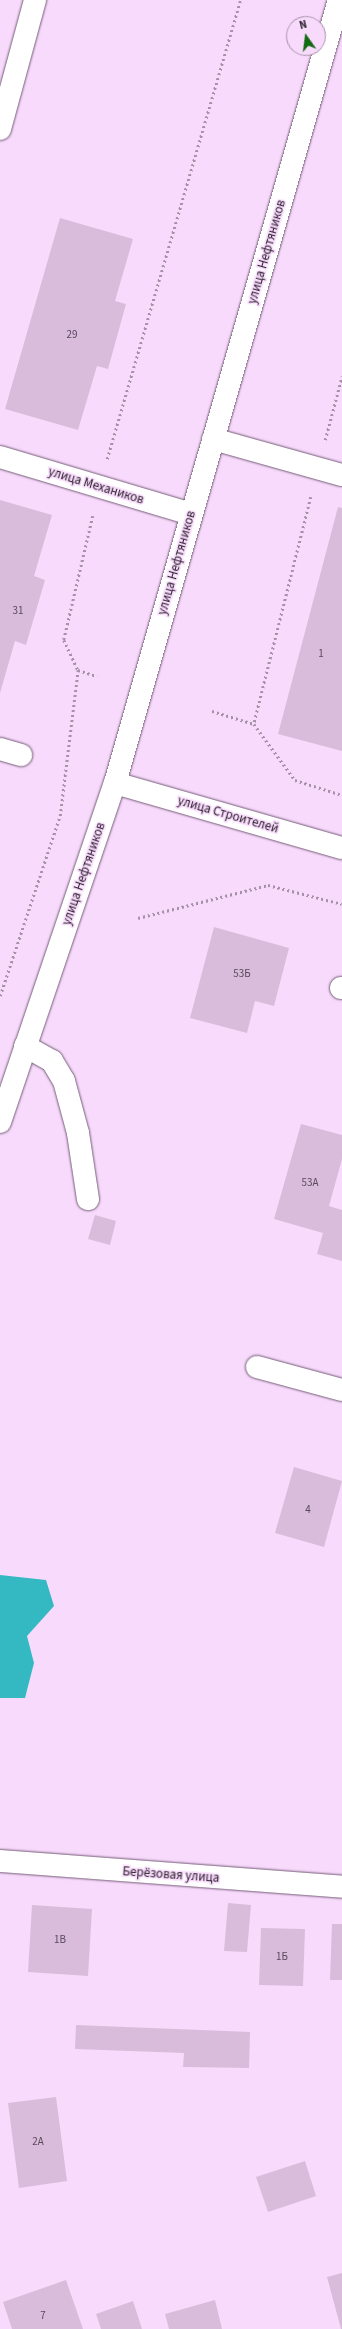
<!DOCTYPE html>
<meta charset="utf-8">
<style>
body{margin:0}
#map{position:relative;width:342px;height:2329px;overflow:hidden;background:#f8dbfc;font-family:"Source Sans 3",sans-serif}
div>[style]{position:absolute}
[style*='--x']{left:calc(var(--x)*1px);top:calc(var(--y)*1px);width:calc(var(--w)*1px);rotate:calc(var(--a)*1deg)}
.water>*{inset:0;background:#34b9c3}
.building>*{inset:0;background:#d9bcdc}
.path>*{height:2.5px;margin-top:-1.25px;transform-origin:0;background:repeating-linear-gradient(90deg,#a691a9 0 2px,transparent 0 5px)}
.roads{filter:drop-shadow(0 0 1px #755c78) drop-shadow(0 0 1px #755c78)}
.minor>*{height:22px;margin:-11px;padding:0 11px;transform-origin:11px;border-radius:11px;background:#fff}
.major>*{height:22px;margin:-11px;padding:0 11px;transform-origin:11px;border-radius:11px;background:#fff}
span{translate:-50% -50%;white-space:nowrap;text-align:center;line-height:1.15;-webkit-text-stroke:3px #f8dbfc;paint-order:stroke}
.number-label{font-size:11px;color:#59495a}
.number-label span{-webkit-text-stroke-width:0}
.street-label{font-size:13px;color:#2e232f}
.north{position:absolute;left:286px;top:16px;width:40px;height:40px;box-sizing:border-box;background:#f8dbfc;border:1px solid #a791aa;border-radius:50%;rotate:346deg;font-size:11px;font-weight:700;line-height:16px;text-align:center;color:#2e232f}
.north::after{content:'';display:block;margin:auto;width:14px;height:18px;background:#126a12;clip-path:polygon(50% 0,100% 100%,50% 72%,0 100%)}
</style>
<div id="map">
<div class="water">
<i style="clip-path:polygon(0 1575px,46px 1580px,54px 1606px,27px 1636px,34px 1663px,25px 1698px,0 1698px)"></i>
</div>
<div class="building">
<i style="clip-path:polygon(60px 218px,133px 239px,115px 301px,126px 304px,108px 369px,97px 366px,78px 430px,5px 409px)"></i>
<i style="clip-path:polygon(0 500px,52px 515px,34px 576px,45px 580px,26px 645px,15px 641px,0 693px)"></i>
<i style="clip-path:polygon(338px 507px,342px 508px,342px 751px,278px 734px)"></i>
<i style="clip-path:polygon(214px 927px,289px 948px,274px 1006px,255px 1001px,247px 1033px,190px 1018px)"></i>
<i style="clip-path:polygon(301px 1124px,342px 1135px,342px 1159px,329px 1206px,342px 1210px,342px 1261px,317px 1254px,323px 1233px,274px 1219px)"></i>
<i style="clip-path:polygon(95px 1215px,116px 1221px,110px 1245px,88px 1239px)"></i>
<i style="clip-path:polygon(294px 1467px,342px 1481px,324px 1547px,275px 1533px)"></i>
<i style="clip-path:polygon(228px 1903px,251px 1905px,247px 1952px,224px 1951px)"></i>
<i style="clip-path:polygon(32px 1905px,92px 1909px,88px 1976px,28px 1972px)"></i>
<i style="clip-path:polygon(332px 1924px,342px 1924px,342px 1980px,330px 1980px)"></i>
<i style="clip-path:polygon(261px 1928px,305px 1929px,303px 1986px,259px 1985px)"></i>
<i style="clip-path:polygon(76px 2025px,250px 2032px,249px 2068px,183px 2067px,184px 2053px,75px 2049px)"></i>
<i style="clip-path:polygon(56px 2097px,67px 2181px,19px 2188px,8px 2103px)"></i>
<i style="clip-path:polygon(305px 2161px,316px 2196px,268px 2212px,256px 2177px)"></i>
<i style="clip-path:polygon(342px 2273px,342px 2329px,341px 2329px,327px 2277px)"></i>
<i style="clip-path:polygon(66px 2280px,83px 2329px,12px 2329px,3px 2302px)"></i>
<i style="clip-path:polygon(215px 2300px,222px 2329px,169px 2329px,165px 2314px)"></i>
<i style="clip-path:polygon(133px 2301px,142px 2329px,101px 2329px,96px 2314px)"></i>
</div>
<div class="path">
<i style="--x:325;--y:440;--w:66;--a:-75.1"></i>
<i style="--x:107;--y:459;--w:478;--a:-73.8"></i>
<i style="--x:311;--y:497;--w:234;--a:104.1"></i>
<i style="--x:254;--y:724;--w:69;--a:53.8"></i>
<i style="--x:295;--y:780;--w:49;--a:17.7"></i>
<i style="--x:93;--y:516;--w:127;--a:103.2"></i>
<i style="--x:64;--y:640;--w:33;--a:65"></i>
<i style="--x:78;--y:670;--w:20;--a:18"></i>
<i style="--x:212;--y:711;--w:44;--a:17.2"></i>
<i style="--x:138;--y:918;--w:134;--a:-14.2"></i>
<i style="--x:268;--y:885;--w:76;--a:14.4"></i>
<i style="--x:0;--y:996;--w:190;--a:-71.6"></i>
<i style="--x:60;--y:816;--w:147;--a:-83"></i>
</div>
<div class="roads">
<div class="minor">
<i style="--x:0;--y:129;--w:134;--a:-74.8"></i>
<i style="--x:213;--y:439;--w:134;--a:15.6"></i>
<i style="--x:0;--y:457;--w:199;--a:16.6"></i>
<i style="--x:0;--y:749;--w:22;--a:16"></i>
<i style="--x:341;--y:988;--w:1;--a:0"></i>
<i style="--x:25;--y:1046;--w:31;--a:29"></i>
<i style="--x:52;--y:1061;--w:23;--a:59"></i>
<i style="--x:64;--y:1081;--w:54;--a:74.9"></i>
<i style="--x:78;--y:1133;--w:67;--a:81.4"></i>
<i style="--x:257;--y:1367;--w:88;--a:15.1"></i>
<i style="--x:0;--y:1861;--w:343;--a:4.3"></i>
</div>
<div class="major">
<i style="--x:115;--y:783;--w:236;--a:16"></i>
<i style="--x:0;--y:1122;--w:358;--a:-71.3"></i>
<i style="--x:115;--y:783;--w:814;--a:-74.04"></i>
</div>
</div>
<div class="number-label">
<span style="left:72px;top:335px">29</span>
<span style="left:18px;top:611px">31</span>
<span style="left:321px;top:654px">1</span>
<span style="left:242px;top:974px">53Б</span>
<span style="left:310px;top:1183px">53А</span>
<span style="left:308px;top:1510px">4</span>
<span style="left:60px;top:1940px">1В</span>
<span style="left:282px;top:1957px">1Б</span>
<span style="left:38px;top:2142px">2А</span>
<span style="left:43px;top:2316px">7</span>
</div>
<div class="street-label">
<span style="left:267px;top:252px;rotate:-74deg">улица Нефтяников</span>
<span style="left:96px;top:486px;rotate:17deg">улица Механиков</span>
<span style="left:177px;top:563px;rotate:-74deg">улица Нефтяников</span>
<span style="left:228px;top:815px;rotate:16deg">улица Строителей</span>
<span style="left:84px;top:874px;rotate:-71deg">улица Нефтяников</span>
<span style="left:171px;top:1875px;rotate:4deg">Берёзовая улица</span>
</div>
<div class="north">N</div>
</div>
